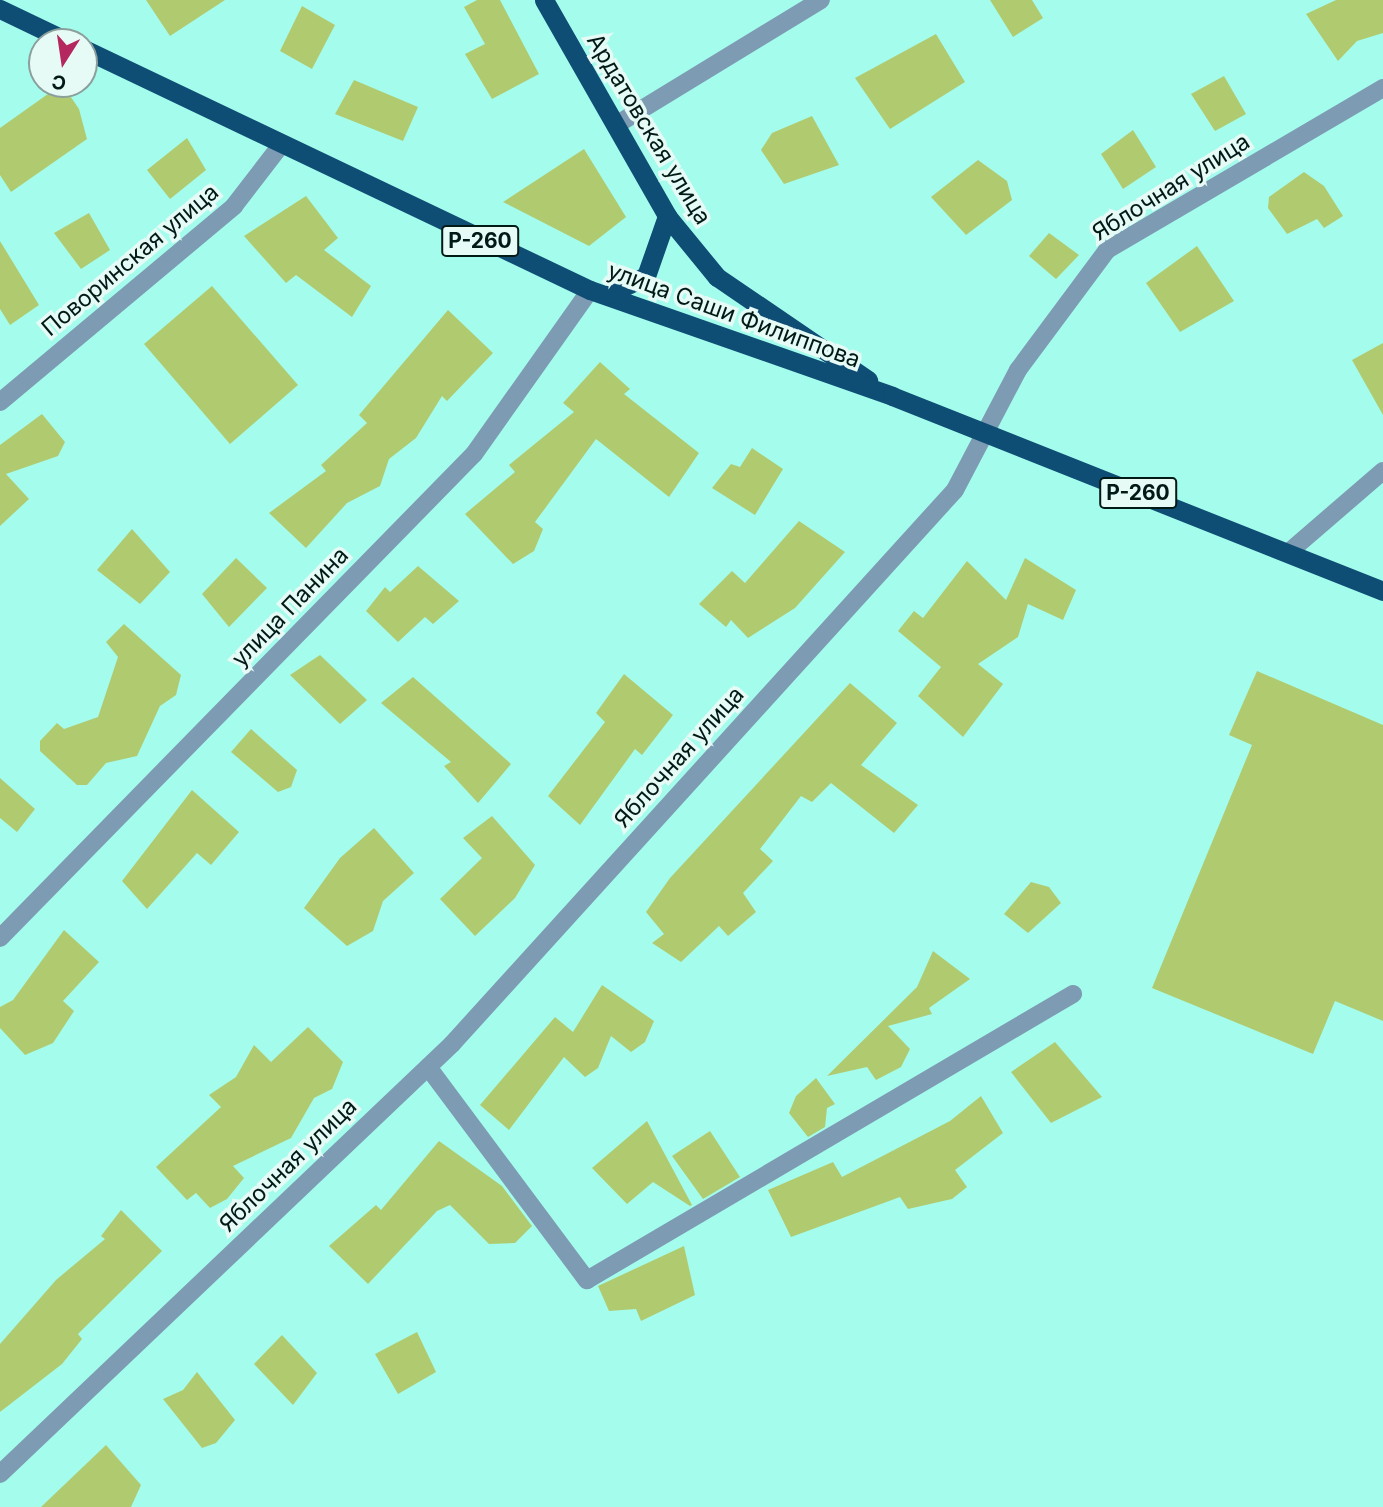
<!DOCTYPE html>
<meta charset="utf-8">
<style>
body{margin:0}
#map{position:relative;width:1383px;height:1507px;overflow:hidden;background:#a4fced;font-family:Inter,sans-serif}
div>[style]{position:absolute}
[style*='--x']{left:calc(var(--x)*1px);top:calc(var(--y)*1px);width:calc(var(--w)*1px);rotate:calc(var(--a)*1deg)}
.building>*{inset:0;background:#b0cb6f}
.minor>*{height:18px;margin:-9px;padding:0 9px;transform-origin:9px;border-radius:9px;background:#7d9bb2}
.trunk>*{height:19px;margin:-9.5px;padding:0 9.5px;transform-origin:9.5px;border-radius:9.5px;background:#0e4d74}
span{translate:-50% -50%;white-space:nowrap;text-align:center;line-height:1.15;-webkit-text-stroke:7px #e6faf6;paint-order:stroke}
.shield-label span{padding:2px 5px;background:#e6faf6;border:2px solid;border-radius:5px;-webkit-text-stroke-width:0}
.shield-label{font-size:21px;color:#021a16;font-weight:700}
.street-label{font-size:23px;color:#021a16}
.north{position:absolute;left:28px;top:28px;width:70px;height:70px;box-sizing:border-box;background:#e6faf6;border:2px solid #8ba09c;border-radius:50%;rotate:192deg;font-size:19px;font-weight:700;line-height:28px;text-align:center;color:#021a16}
.north::after{content:'';display:block;margin:auto;width:24px;height:32px;background:#b5285f;clip-path:polygon(50% 0,100% 100%,50% 72%,0 100%)}
</style>
<div id="map">
<div class="building">
<i style="clip-path:polygon(146px 0,225px 0,170px 36px)"></i>
<i style="clip-path:polygon(477px 0,500px 0,539px 74px,492px 99px,465px 54px,485px 44px,464px 7px)"></i>
<i style="clip-path:polygon(990px 0,1032px 0,1043px 18px,1013px 37px)"></i>
<i style="clip-path:polygon(1336px 0,1383px 0,1383px 33px,1357px 41px,1338px 61px,1306px 14px)"></i>
<i style="clip-path:polygon(302px 6px,335px 25px,312px 69px,280px 51px)"></i>
<i style="clip-path:polygon(936px 34px,965px 82px,890px 129px,855px 78px)"></i>
<i style="clip-path:polygon(1224px 76px,1246px 114px,1215px 131px,1191px 94px)"></i>
<i style="clip-path:polygon(354px 80px,418px 107px,403px 141px,335px 114px)"></i>
<i style="clip-path:polygon(62px 84px,79px 109px,87px 139px,11px 192px,0 175px,0 128px)"></i>
<i style="clip-path:polygon(812px 116px,839px 165px,784px 184px,761px 150px,772px 133px)"></i>
<i style="clip-path:polygon(1133px 130px,1156px 167px,1123px 189px,1101px 154px)"></i>
<i style="clip-path:polygon(187px 138px,206px 170px,170px 199px,147px 170px)"></i>
<i style="clip-path:polygon(584px 149px,626px 217px,589px 246px,503px 202px)"></i>
<i style="clip-path:polygon(978px 160px,1007px 181px,1012px 200px,966px 235px,931px 197px)"></i>
<i style="clip-path:polygon(1304px 172px,1324px 186px,1343px 216px,1324px 228px,1317px 219px,1287px 234px,1268px 208px,1269px 197px)"></i>
<i style="clip-path:polygon(306px 196px,338px 238px,324px 250px,371px 286px,352px 317px,296px 275px,286px 283px,244px 236px)"></i>
<i style="clip-path:polygon(89px 213px,110px 250px,81px 269px,54px 233px)"></i>
<i style="clip-path:polygon(1049px 233px,1079px 255px,1056px 279px,1029px 256px)"></i>
<i style="clip-path:polygon(0 241px,39px 305px,10px 325px,0 309px)"></i>
<i style="clip-path:polygon(1197px 246px,1234px 301px,1180px 332px,1146px 283px)"></i>
<i style="clip-path:polygon(212px 286px,298px 385px,230px 444px,144px 344px)"></i>
<i style="clip-path:polygon(448px 310px,493px 353px,447px 401px,442px 396px,416px 438px,389px 459px,380px 486px,347px 503px,306px 548px,269px 513px,326px 471px,321px 465px,367px 423px,359px 415px)"></i>
<i style="clip-path:polygon(1383px 343px,1383px 415px,1352px 360px)"></i>
<i style="clip-path:polygon(600px 362px,630px 389px,624px 394px,699px 453px,669px 497px,596px 439px,535px 522px,543px 529px,534px 551px,513px 564px,465px 514px,515px 472px,509px 465px,574px 412px,563px 403px)"></i>
<i style="clip-path:polygon(42px 414px,65px 442px,58px 456px,6px 474px,29px 499px,0 526px,0 445px)"></i>
<i style="clip-path:polygon(752px 448px,783px 469px,755px 515px,712px 488px,731px 464px,740px 467px)"></i>
<i style="clip-path:polygon(799px 521px,845px 552px,795px 608px,748px 638px,731px 620px,726px 627px,699px 604px,732px 571px,745px 583px)"></i>
<i style="clip-path:polygon(132px 529px,170px 572px,140px 604px,97px 570px)"></i>
<i style="clip-path:polygon(236px 558px,267px 588px,229px 627px,202px 594px)"></i>
<i style="clip-path:polygon(1025px 558px,1076px 590px,1063px 620px,1028px 604px,1018px 637px,978px 664px,1003px 684px,963px 737px,918px 696px,941px 667px,898px 631px,914px 611px,923px 618px,967px 561px,1006px 600px)"></i>
<i style="clip-path:polygon(418px 566px,459px 601px,433px 624px,425px 617px,398px 642px,366px 611px,385px 587px,390px 592px)"></i>
<i style="clip-path:polygon(124px 624px,181px 675px,176px 695px,160px 706px,137px 756px,106px 763px,87px 785px,77px 785px,40px 751px,40px 741px,57px 723px,64px 729px,98px 717px,118px 657px,106px 642px)"></i>
<i style="clip-path:polygon(320px 655px,367px 700px,340px 724px,290px 675px)"></i>
<i style="clip-path:polygon(1257px 671px,1383px 725px,1383px 1021px,1335px 1001px,1313px 1054px,1152px 988px,1252px 745px,1229px 735px)"></i>
<i style="clip-path:polygon(624px 674px,673px 715px,642px 755px,635px 749px,580px 825px,548px 796px,605px 722px,596px 713px)"></i>
<i style="clip-path:polygon(413px 677px,511px 764px,478px 803px,444px 766px,451px 762px,381px 703px)"></i>
<i style="clip-path:polygon(850px 683px,897px 723px,861px 765px,918px 805px,894px 833px,831px 783px,812px 802px,801px 796px,760px 849px,773px 861px,743px 893px,756px 912px,728px 936px,719px 926px,681px 962px,652px 943px,664px 934px,646px 912px,670px 878px)"></i>
<i style="clip-path:polygon(251px 729px,297px 770px,291px 787px,278px 792px,231px 752px)"></i>
<i style="clip-path:polygon(0 778px,35px 809px,17px 832px,0 818px)"></i>
<i style="clip-path:polygon(192px 790px,239px 832px,211px 865px,197px 853px,147px 909px,122px 881px)"></i>
<i style="clip-path:polygon(492px 816px,535px 865px,515px 898px,475px 936px,440px 899px,482px 858px,463px 838px)"></i>
<i style="clip-path:polygon(374px 828px,414px 873px,383px 901px,373px 931px,347px 946px,304px 908px,340px 858px)"></i>
<i style="clip-path:polygon(1031px 882px,1049px 887px,1061px 903px,1028px 933px,1004px 914px)"></i>
<i style="clip-path:polygon(64px 930px,99px 962px,63px 1001px,74px 1011px,53px 1043px,25px 1055px,0 1028px,0 1007px,13px 1000px)"></i>
<i style="clip-path:polygon(933px 951px,970px 979px,929px 1008px,932px 1014px,888px 1026px,910px 1049px,901px 1067px,876px 1080px,867px 1067px,827px 1076px,917px 987px)"></i>
<i style="clip-path:polygon(602px 985px,654px 1021px,645px 1042px,631px 1052px,611px 1036px,598px 1068px,585px 1077px,564px 1057px,509px 1130px,480px 1105px,555px 1017px,573px 1032px)"></i>
<i style="clip-path:polygon(308px 1027px,343px 1062px,332px 1089px,314px 1098px,291px 1138px,233px 1166px,244px 1178px,227px 1199px,210px 1208px,196px 1193px,187px 1200px,156px 1167px,221px 1107px,209px 1095px,236px 1077px,254px 1045px,271px 1062px)"></i>
<i style="clip-path:polygon(1055px 1042px,1102px 1097px,1051px 1123px,1011px 1072px)"></i>
<i style="clip-path:polygon(816px 1078px,835px 1104px,827px 1108px,825px 1127px,808px 1137px,789px 1113px,796px 1096px)"></i>
<i style="clip-path:polygon(981px 1096px,1003px 1133px,955px 1170px,967px 1187px,952px 1199px,908px 1209px,900px 1197px,791px 1237px,768px 1190px,833px 1162px,842px 1177px,950px 1121px)"></i>
<i style="clip-path:polygon(647px 1121px,692px 1205px,690px 1206px,653px 1182px,627px 1204px,592px 1168px)"></i>
<i style="clip-path:polygon(710px 1131px,740px 1177px,703px 1199px,672px 1156px)"></i>
<i style="clip-path:polygon(439px 1141px,502px 1186px,532px 1226px,515px 1243px,489px 1244px,450px 1205px,437px 1211px,368px 1284px,329px 1246px,376px 1205px,381px 1210px)"></i>
<i style="clip-path:polygon(121px 1210px,162px 1251px,78px 1334px,82px 1339px,62px 1364px,0 1412px,0 1344px,56px 1280px,105px 1239px,101px 1236px)"></i>
<i style="clip-path:polygon(684px 1246px,695px 1295px,641px 1321px,636px 1309px,609px 1311px,598px 1286px)"></i>
<i style="clip-path:polygon(417px 1332px,436px 1372px,398px 1394px,375px 1354px)"></i>
<i style="clip-path:polygon(282px 1335px,317px 1373px,293px 1405px,254px 1364px)"></i>
<i style="clip-path:polygon(197px 1372px,235px 1420px,216px 1443px,202px 1448px,163px 1399px,183px 1390px)"></i>
<i style="clip-path:polygon(106px 1445px,141px 1485px,131px 1507px,41px 1507px)"></i>
</div>
<div class="minor">
<i style="--x:616;--y:125;--w:240;--a:-31.4"></i>
<i style="--x:0;--y:402;--w:305;--a:-39.9"></i>
<i style="--x:234;--y:206;--w:77;--a:-52.4"></i>
<i style="--x:1289;--y:552;--w:124;--a:-40.8"></i>
<i style="--x:0;--y:938;--w:677;--a:-45.6"></i>
<i style="--x:474;--y:454;--w:201;--a:-54.7"></i>
<i style="--x:428;--y:1067;--w:266;--a:53.3"></i>
<i style="--x:587;--y:1280;--w:564;--a:-30.48"></i>
<i style="--x:0;--y:1474;--w:624;--a:-43.57"></i>
<i style="--x:452;--y:1044;--w:748;--a:-47.76"></i>
<i style="--x:955;--y:490;--w:136;--a:-62.3"></i>
<i style="--x:1018;--y:370;--w:149;--a:-53.4"></i>
<i style="--x:1107;--y:250;--w:320;--a:-30.4"></i>
</div>
<div class="trunk">
<i style="--x:544;--y:0;--w:249;--a:60.3"></i>
<i style="--x:667;--y:216;--w:79;--a:50.7"></i>
<i style="--x:717;--y:277;--w:183;--a:34.3"></i>
<i style="--x:0;--y:9;--w:76;--a:25.6"></i>
<i style="--x:84;--y:49;--w:560;--a:25.47"></i>
<i style="--x:590;--y:290;--w:320;--a:19.3"></i>
<i style="--x:892;--y:396;--w:528;--a:21.66"></i>
<i style="--x:607;--y:295;--w:43;--a:-26"></i>
<i style="--x:646;--y:276;--w:64;--a:-70.7"></i>
</div>
<div class="shield-label">
<span style="left:480px;top:241px">Р-260</span>
<span style="left:1138px;top:493px">Р-260</span>
</div>
<div class="street-label">
<span style="left:649px;top:129px;rotate:59deg">Ардатовская улица</span>
<span style="left:1171px;top:187px;rotate:-32deg">Яблочная улица</span>
<span style="left:130px;top:260px;rotate:-40deg">Поворинская улица</span>
<span style="left:734px;top:315px;rotate:20deg">улица Саши Филиппова</span>
<span style="left:290px;top:607px;rotate:-46deg">улица Панина</span>
<span style="left:679px;top:757px;rotate:-48deg">Яблочная улица</span>
<span style="left:288px;top:1165px;rotate:-44deg">Яблочная улица</span>
</div>
<div class="north">С</div>
</div>
